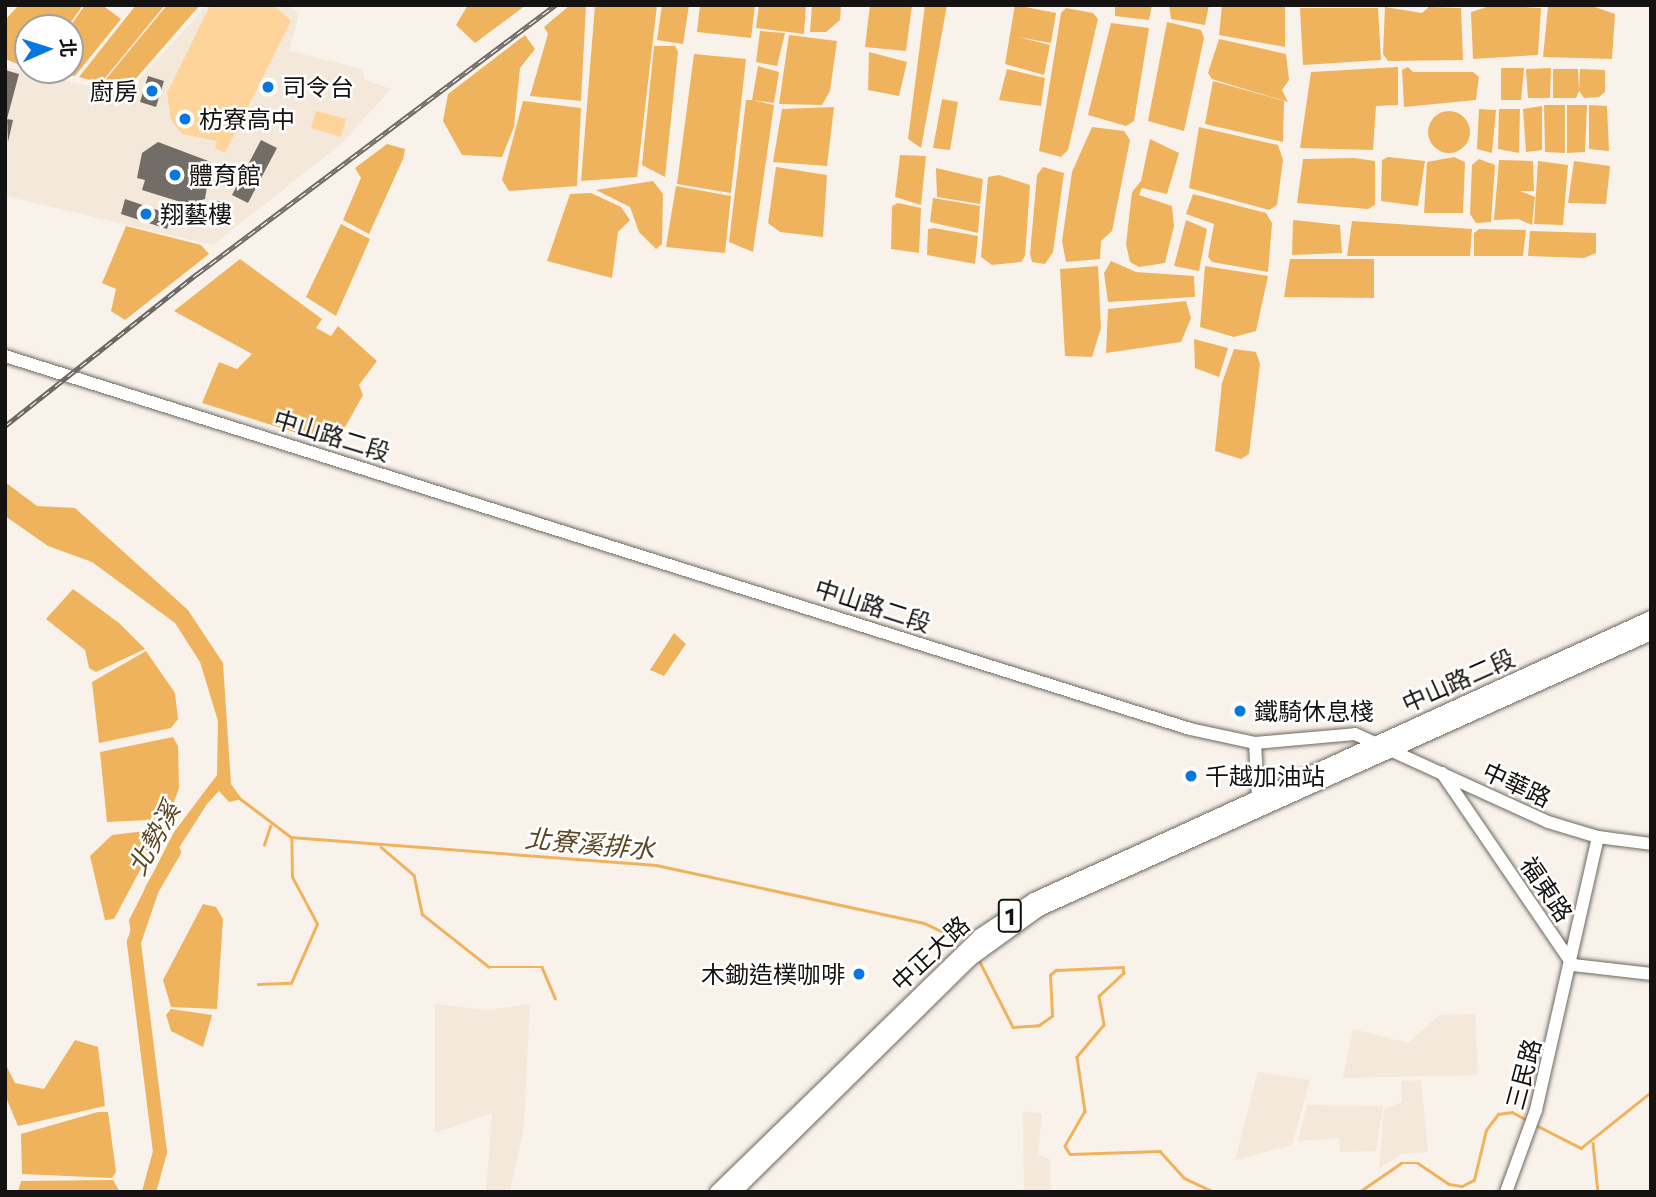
<!DOCTYPE html>
<meta charset="utf-8">
<style>
body{margin:0}
#map{position:relative;width:1656px;height:1197px;overflow:hidden;background:#f9f2ea;font-family:Commissioner,"Noto Sans TC",sans-serif}
div>[style]{position:absolute}
[style*='--x']{left:calc(var(--x)*1px);top:calc(var(--y)*1px);width:calc(var(--w)*1px);rotate:calc(var(--a)*1deg)}
.built>*{inset:0;background:#f3e8d9}
.green>*{inset:0;background:#ffd49b}
.water>*{inset:0;background:#f0b35d}
.round{border-radius:50%}
.stream>*{height:2.5px;margin:-1.25px;padding:0 1.25px;transform-origin:1.25px;border-radius:1.25px;background:#f0b35d}
.river>*{height:14px;margin:-7px;padding:0 7px;transform-origin:7px;border-radius:7px;background:#f0b35d}
.building>*{inset:0;background:#726d66}
.roads{filter:drop-shadow(0 0 2px #6c6760) drop-shadow(0 0 2px #6c6760)}
.minor>*{height:12px;margin:-6px;padding:0 6px;transform-origin:6px;border-radius:6px;background:#fff}
.major>*{height:14px;margin:-7px;padding:0 7px;transform-origin:7px;border-radius:7px;background:#fff}
.rail>*{height:5px;margin-top:-2.5px;transform-origin:0;background:repeating-linear-gradient(90deg,#fff 0 8px,#6d6964 0 16px);box-sizing:border-box;border-block:2px solid #6d6964}
.dots>*{width:19px;height:19px;translate:-50% -50%;box-sizing:border-box;border:4px solid #fff;border-radius:50%}
span{translate:-50% -50%;white-space:nowrap;text-align:center;line-height:1.15;-webkit-text-stroke:5px #fff;paint-order:stroke}
.shield-label span{padding:2px 5px;background:#fff;border:2px solid;border-radius:5px;-webkit-text-stroke-width:0}
.shield-label{font-size:23px;color:#151311;font-weight:700}
.poi-label{font-size:24px;color:#151311}
.left{translate:0 -50%;text-align:left}
.right{translate:-100% -50%;text-align:right}
.street-label{font-size:24px;color:#151311}
.water-label{font-size:26px;color:#5f4622;font-style:italic}
.frame{position:absolute;inset:0;border:7px solid #151311;pointer-events:none}
.north{position:absolute;left:14px;top:14px;width:70px;height:70px;box-sizing:border-box;background:#fff;border:2px solid #a1a1a0;border-radius:50%;rotate:87deg;font-size:19px;font-weight:700;line-height:28px;text-align:center;color:#151311}
.north::after{content:'';display:block;margin:auto;width:24px;height:32px;background:#0677de;clip-path:polygon(50% 0,100% 100%,50% 72%,0 100%)}
</style>
<div id="map">
<div class="built">
<i style="clip-path:polygon(207px 5px,288px 5px,299px 14px,289px 51px,362px 69px,365px 80px,391px 89px,341px 144px,213px 245px,5px 196px,5px 67px,126px 94px)"></i>
<i style="clip-path:polygon(435px 1004px,487px 1010px,530px 1004px,524px 1127px,510px 1192px,486px 1192px,492px 1113px,435px 1133px)"></i>
<i style="clip-path:polygon(1475px 1014px,1478px 1075px,1343px 1078px,1353px 1029px,1408px 1043px,1439px 1015px)"></i>
<i style="clip-path:polygon(1258px 1072px,1310px 1080px,1292px 1145px,1235px 1160px)"></i>
<i style="clip-path:polygon(1421px 1080px,1428px 1152px,1402px 1154px,1379px 1168px,1384px 1109px,1402px 1102px,1401px 1081px)"></i>
<i style="clip-path:polygon(1307px 1105px,1383px 1106px,1376px 1151px,1340px 1152px,1339px 1138px,1298px 1141px)"></i>
<i style="clip-path:polygon(1023px 1111px,1042px 1114px,1038px 1155px,1050px 1159px,1051px 1192px,1024px 1192px)"></i>
</div>
<div class="green">
<i style="clip-path:polygon(274px 5px,291px 21px,225px 153px,215px 148px,217px 141px,182px 134px,171px 120px,167px 93px,210px 6px)"></i>
<i style="clip-path:polygon(316px 111px,346px 119px,341px 137px,311px 128px)"></i>
</div>
<div class="water">
<i style="clip-path:polygon(19px 5px,83px 5px,67px 28px,28px 28px,28px 68px,5px 59px,5px 20px)"></i>
<i style="clip-path:polygon(85px 5px,102px 5px,121px 19px,75px 76px,38px 71px,70px 70px,69px 28px)"></i>
<i style="clip-path:polygon(136px 5px,165px 5px,101px 83px,79px 77px)"></i>
<i style="clip-path:polygon(167px 5px,200px 5px,125px 91px,101px 85px)"></i>
<i style="clip-path:polygon(468px 5px,526px 5px,475px 43px,456px 25px)"></i>
<i style="clip-path:polygon(570px 5px,586px 5px,581px 101px,530px 96px,548px 34px,544px 27px)"></i>
<i style="clip-path:polygon(595px 5px,657px 5px,637px 177px,581px 181px)"></i>
<i style="clip-path:polygon(662px 5px,689px 5px,683px 44px,657px 40px)"></i>
<i style="clip-path:polygon(700px 5px,755px 5px,751px 38px,697px 32px)"></i>
<i style="clip-path:polygon(759px 5px,806px 5px,804px 34px,756px 28px)"></i>
<i style="clip-path:polygon(812px 5px,841px 5px,840px 20px,826px 32px,810px 32px)"></i>
<i style="clip-path:polygon(870px 5px,912px 5px,906px 51px,865px 47px)"></i>
<i style="clip-path:polygon(925px 5px,947px 5px,921px 148px,908px 139px)"></i>
<i style="clip-path:polygon(1015px 5px,1056px 13px,1051px 43px,1018px 37px,1050px 45px,1044px 75px,1005px 64px)"></i>
<i style="clip-path:polygon(1115px 5px,1152px 5px,1149px 20px,1115px 16px)"></i>
<i style="clip-path:polygon(1169px 5px,1209px 5px,1205px 25px,1171px 19px)"></i>
<i style="clip-path:polygon(1222px 5px,1285px 5px,1285px 47px,1219px 35px)"></i>
<i style="clip-path:polygon(1493px 5px,1541px 8px,1538px 55px,1473px 59px,1471px 12px)"></i>
<i style="clip-path:polygon(1592px 6px,1615px 14px,1612px 59px,1543px 57px,1548px 7px)"></i>
<i style="clip-path:polygon(1385px 7px,1422px 13px,1429px 7px,1461px 8px,1463px 60px,1388px 61px,1383px 54px)"></i>
<i style="clip-path:polygon(1066px 8px,1093px 13px,1098px 19px,1068px 150px,1061px 157px,1039px 151px,1061px 13px)"></i>
<i style="clip-path:polygon(1300px 8px,1378px 8px,1381px 60px,1303px 65px)"></i>
<i style="clip-path:polygon(1167px 22px,1201px 30px,1204px 38px,1184px 131px,1148px 121px)"></i>
<i style="clip-path:polygon(1111px 23px,1149px 28px,1134px 121px,1126px 126px,1088px 115px)"></i>
<i style="clip-path:polygon(760px 31px,785px 33px,777px 66px,756px 62px)"></i>
<i style="clip-path:polygon(525px 35px,535px 49px,520px 68px,514px 127px,502px 157px,462px 155px,443px 121px,448px 94px)"></i>
<i style="clip-path:polygon(789px 35px,837px 41px,830px 91px,822px 105px,779px 104px)"></i>
<i style="clip-path:polygon(1219px 39px,1286px 54px,1289px 80px,1282px 90px,1288px 102px,1212px 79px,1208px 73px)"></i>
<i style="clip-path:polygon(654px 46px,675px 46px,678px 52px,665px 177px,642px 165px)"></i>
<i style="clip-path:polygon(869px 52px,907px 62px,899px 96px,868px 90px)"></i>
<i style="clip-path:polygon(694px 54px,746px 59px,731px 193px,677px 184px)"></i>
<i style="clip-path:polygon(758px 66px,779px 72px,774px 103px,752px 100px,774px 105px,753px 252px,729px 242px,746px 100px,752px 100px)"></i>
<i style="clip-path:polygon(1398px 67px,1398px 105px,1376px 106px,1373px 150px,1300px 148px,1311px 72px)"></i>
<i style="clip-path:polygon(1408px 67px,1413px 72px,1473px 72px,1479px 77px,1476px 100px,1404px 107px,1402px 70px)"></i>
<i style="clip-path:polygon(1501px 68px,1524px 68px,1521px 100px,1501px 100px)"></i>
<i style="clip-path:polygon(1551px 68px,1550px 98px,1528px 98px,1526px 69px)"></i>
<i style="clip-path:polygon(1007px 69px,1045px 78px,1041px 106px,999px 100px)"></i>
<i style="clip-path:polygon(1553px 69px,1578px 69px,1579px 91px,1580px 69px,1605px 70px,1605px 92px,1599px 97px,1584px 98px,1579px 91px,1576px 98px,1553px 98px)"></i>
<i style="clip-path:polygon(1213px 81px,1284px 101px,1283px 142px,1205px 124px)"></i>
<i style="clip-path:polygon(942px 99px,958px 102px,950px 150px,933px 148px)"></i>
<i style="clip-path:polygon(523px 101px,581px 108px,577px 186px,509px 191px,502px 180px)"></i>
<i style="clip-path:polygon(1544px 105px,1565px 105px,1565px 153px,1545px 152px)"></i>
<i style="clip-path:polygon(1567px 105px,1587px 105px,1585px 152px,1567px 153px)"></i>
<i style="clip-path:polygon(1589px 105px,1607px 106px,1609px 151px,1589px 149px)"></i>
<i style="clip-path:polygon(1542px 106px,1542px 150px,1526px 152px,1523px 109px)"></i>
<i style="clip-path:polygon(834px 107px,827px 166px,773px 162px,782px 109px)"></i>
<i style="clip-path:polygon(1479px 109px,1496px 110px,1492px 153px,1477px 149px)"></i>
<i style="clip-path:polygon(1499px 109px,1520px 109px,1519px 153px,1498px 149px)"></i>
<i class="round" style="left:1428px;top:111px;width:42px;height:42px"></i>
<i style="clip-path:polygon(1092px 127px,1124px 131px,1130px 140px,1112px 231px,1101px 241px,1100px 259px,1066px 262px,1062px 241px,1072px 172px)"></i>
<i style="clip-path:polygon(1199px 127px,1278px 145px,1283px 160px,1277px 205px,1269px 210px,1189px 188px)"></i>
<i style="clip-path:polygon(1150px 139px,1179px 153px,1167px 194px,1142px 188px,1139px 195px,1172px 206px,1174px 226px,1165px 263px,1139px 267px,1130px 262px,1126px 244px,1132px 192px,1141px 181px)"></i>
<i style="clip-path:polygon(387px 144px,405px 149px,403px 159px,369px 234px,343px 220px,361px 178px,355px 168px)"></i>
<i style="clip-path:polygon(900px 155px,926px 156px,921px 205px,895px 197px)"></i>
<i style="clip-path:polygon(1388px 157px,1425px 161px,1418px 206px,1381px 201px,1382px 160px)"></i>
<i style="clip-path:polygon(1454px 157px,1465px 162px,1463px 213px,1424px 213px,1427px 162px)"></i>
<i style="clip-path:polygon(1354px 158px,1375px 161px,1375px 205px,1368px 209px,1297px 203px,1303px 159px)"></i>
<i style="clip-path:polygon(1479px 159px,1495px 165px,1491px 222px,1476px 223px,1470px 214px,1472px 165px)"></i>
<i style="clip-path:polygon(1499px 160px,1533px 161px,1534px 191px,1520px 191px,1535px 197px,1532px 225px,1518px 219px,1494px 220px)"></i>
<i style="clip-path:polygon(1538px 161px,1568px 165px,1563px 225px,1534px 224px)"></i>
<i style="clip-path:polygon(1574px 161px,1610px 166px,1606px 204px,1568px 203px)"></i>
<i style="clip-path:polygon(776px 167px,827px 175px,823px 237px,780px 232px,768px 223px)"></i>
<i style="clip-path:polygon(1043px 167px,1064px 173px,1053px 252px,1045px 264px,1032px 262px,1030px 254px,1037px 175px)"></i>
<i style="clip-path:polygon(936px 168px,983px 179px,980px 204px,937px 197px)"></i>
<i style="clip-path:polygon(999px 175px,1030px 185px,1025px 256px,1021px 262px,992px 265px,981px 257px,988px 177px)"></i>
<i style="clip-path:polygon(653px 181px,663px 194px,662px 244px,656px 249px,639px 232px,630px 207px,596px 190px)"></i>
<i style="clip-path:polygon(676px 186px,731px 196px,725px 253px,666px 247px)"></i>
<i style="clip-path:polygon(591px 193px,621px 207px,630px 220px,618px 232px,612px 278px,547px 261px,570px 194px)"></i>
<i style="clip-path:polygon(1193px 194px,1266px 213px,1272px 223px,1268px 272px,1212px 262px,1208px 257px,1214px 224px,1186px 214px)"></i>
<i style="clip-path:polygon(933px 198px,980px 206px,978px 233px,930px 222px)"></i>
<i style="clip-path:polygon(898px 203px,921px 208px,919px 253px,891px 249px,892px 206px)"></i>
<i style="clip-path:polygon(1186px 220px,1207px 229px,1199px 271px,1174px 266px)"></i>
<i style="clip-path:polygon(1293px 220px,1340px 225px,1342px 253px,1292px 255px)"></i>
<i style="clip-path:polygon(1352px 221px,1472px 229px,1470px 256px,1347px 256px)"></i>
<i style="clip-path:polygon(341px 224px,370px 239px,336px 316px,306px 297px)"></i>
<i style="clip-path:polygon(126px 226px,201px 245px,209px 254px,125px 320px,111px 311px,116px 289px,102px 283px)"></i>
<i style="clip-path:polygon(934px 228px,978px 236px,975px 264px,927px 255px,928px 229px)"></i>
<i style="clip-path:polygon(1479px 229px,1526px 230px,1523px 256px,1474px 256px,1474px 233px)"></i>
<i style="clip-path:polygon(1530px 231px,1596px 233px,1596px 253px,1584px 258px,1528px 256px)"></i>
<i style="clip-path:polygon(240px 259px,322px 319px,316px 328px,331px 336px,338px 326px,377px 361px,359px 385px,363px 395px,335px 445px,202px 403px,219px 362px,237px 369px,252px 354px,174px 311px)"></i>
<i style="clip-path:polygon(1290px 259px,1374px 259px,1374px 298px,1284px 297px)"></i>
<i style="clip-path:polygon(1111px 261px,1136px 272px,1194px 276px,1195px 297px,1108px 302px,1104px 273px)"></i>
<i style="clip-path:polygon(1098px 266px,1101px 328px,1092px 357px,1065px 356px,1060px 269px)"></i>
<i style="clip-path:polygon(1205px 266px,1268px 276px,1256px 331px,1234px 337px,1200px 327px)"></i>
<i style="clip-path:polygon(1186px 301px,1191px 318px,1181px 342px,1106px 353px,1108px 309px)"></i>
<i style="clip-path:polygon(1194px 339px,1228px 348px,1219px 377px,1195px 368px)"></i>
<i style="clip-path:polygon(1234px 349px,1256px 352px,1260px 364px,1249px 454px,1241px 459px,1215px 451px,1222px 383px)"></i>
<i style="clip-path:polygon(5px 482px,37px 506px,75px 508px,188px 610px,223px 663px,231px 784px,242px 799px,229px 802px,219px 791px,207px 804px,138px 912px,134px 927px,140px 942px,132px 942px,129px 920px,174px 832px,217px 775px,218px 721px,200px 662px,175px 623px,92px 562px,48px 546px,5px 516px)"></i>
<i style="clip-path:polygon(73px 589px,119px 623px,145px 649px,96px 672px,89px 668px,85px 650px,46px 619px)"></i>
<i style="clip-path:polygon(674px 633px,686px 644px,664px 676px,650px 670px)"></i>
<i style="clip-path:polygon(146px 651px,175px 693px,178px 719px,171px 728px,99px 743px,92px 682px)"></i>
<i style="clip-path:polygon(173px 737px,178px 746px,179px 788px,168px 819px,107px 822px,100px 752px)"></i>
<i style="clip-path:polygon(162px 829px,114px 919px,105px 920px,90px 856px,112px 835px)"></i>
<i style="clip-path:polygon(203px 904px,216px 907px,223px 919px,217px 1009px,171px 1007px,163px 980px)"></i>
<i style="clip-path:polygon(171px 1009px,212px 1015px,203px 1047px,171px 1031px,166px 1015px)"></i>
<i style="clip-path:polygon(75px 1040px,98px 1047px,105px 1106px,18px 1126px,5px 1095px,5px 1063px,15px 1083px,44px 1089px)"></i>
<i style="clip-path:polygon(98px 1112px,108px 1112px,116px 1172px,112px 1178px,22px 1174px,21px 1134px)"></i>
<i style="clip-path:polygon(113px 1180px,120px 1192px,18px 1192px,21px 1181px)"></i>
</div>
<div class="stream">
<i style="--x:238;--y:797;--w:66;--a:37"></i>
<i style="--x:291;--y:837;--w:366;--a:4.4"></i>
<i style="--x:656;--y:865;--w:274;--a:12.2"></i>
<i style="--x:924;--y:923;--w:38;--a:25"></i>
<i style="--x:264;--y:845;--w:20;--a:-72"></i>
<i style="--x:381;--y:847;--w:43;--a:40.3"></i>
<i style="--x:414;--y:875;--w:40;--a:78"></i>
<i style="--x:422;--y:914;--w:85;--a:38.3"></i>
<i style="--x:489;--y:967;--w:53;--a:0"></i>
<i style="--x:542;--y:967;--w:34;--a:67"></i>
<i style="--x:980;--y:962;--w:73;--a:63.1"></i>
<i style="--x:1013;--y:1027;--w:26;--a:-4"></i>
<i style="--x:1039;--y:1025;--w:16;--a:-35"></i>
<i style="--x:1052;--y:1016;--w:41;--a:-92.8"></i>
<i style="--x:1050;--y:975;--w:8;--a:-40"></i>
<i style="--x:1056;--y:970;--w:67;--a:-2.6"></i>
<i style="--x:1123;--y:967;--w:6;--a:81"></i>
<i style="--x:1124;--y:973;--w:34;--a:137"></i>
<i style="--x:1099;--y:996;--w:29;--a:80"></i>
<i style="--x:1104;--y:1025;--w:42;--a:130.2"></i>
<i style="--x:1077;--y:1057;--w:55;--a:81.6"></i>
<i style="--x:1085;--y:1111;--w:40;--a:119.7"></i>
<i style="--x:1065;--y:1146;--w:9;--a:58"></i>
<i style="--x:1070;--y:1154;--w:90;--a:-1.9"></i>
<i style="--x:1160;--y:1151;--w:36;--a:48"></i>
<i style="--x:1184;--y:1178;--w:33;--a:25"></i>
<i style="--x:258;--y:984;--w:33;--a:-2"></i>
<i style="--x:291;--y:983;--w:64;--a:-66.2"></i>
<i style="--x:317;--y:924;--w:53;--a:-118"></i>
<i style="--x:292;--y:877;--w:39;--a:-91"></i>
<i style="--x:1536;--y:1125;--w:51;--a:27.1"></i>
<i style="--x:1581;--y:1148;--w:90;--a:-38.7"></i>
<i style="--x:1593;--y:1143;--w:49;--a:84.2"></i>
<i style="--x:1359;--y:1192;--w:51;--a:-34.6"></i>
<i style="--x:1401;--y:1163;--w:17;--a:0"></i>
<i style="--x:1418;--y:1163;--w:37;--a:34"></i>
<i style="--x:1449;--y:1184;--w:13;--a:9"></i>
<i style="--x:1462;--y:1186;--w:13;--a:-27"></i>
<i style="--x:1474;--y:1180;--w:51;--a:-76.5"></i>
<i style="--x:1486;--y:1130;--w:20;--a:-53"></i>
<i style="--x:1498;--y:1114;--w:14;--a:-8"></i>
<i style="--x:1512;--y:1112;--w:17;--a:28"></i>
</div>
<div class="river">
<i style="--x:149;--y:1192;--w:41;--a:-74.6"></i>
<i style="--x:160;--y:1152;--w:212;--a:-97.1"></i>
<i style="--x:134;--y:942;--w:56;--a:-71.2"></i>
<i style="--x:152;--y:889;--w:43;--a:-59.3"></i>
</div>
<div class="building">
<i style="clip-path:polygon(5px 70px,19px 74px,7px 119px,13px 120px,8px 142px)"></i>
<i style="clip-path:polygon(148px 76px,164px 81px,156px 107px,140px 102px)"></i>
<i style="clip-path:polygon(261px 140px,277px 148px,248px 203px,232px 195px)"></i>
<i style="clip-path:polygon(158px 142px,211px 162px,205px 199px,187px 204px,142px 190px,145px 180px,137px 178px,142px 153px)"></i>
<i style="clip-path:polygon(125px 199px,172px 215px,167px 229px,121px 214px)"></i>
<i class="round" style="left:210px;top:201px;width:20px;height:20px"></i>
</div>
<div class="roads">
<div class="minor">
<i style="--x:5;--y:356;--w:1242;--a:17.47"></i>
<i style="--x:1190;--y:729;--w:66;--a:12.2"></i>
<i style="--x:1255;--y:743;--w:100;--a:-5.1"></i>
<i style="--x:1355;--y:734;--w:212;--a:24.5"></i>
<i style="--x:1548;--y:822;--w:52;--a:16.7"></i>
<i style="--x:1598;--y:837;--w:53;--a:7.5"></i>
<i style="--x:1255;--y:743;--w:53;--a:86.8"></i>
<i style="--x:1442;--y:773;--w:232;--a:55.7"></i>
<i style="--x:1573;--y:965;--w:79;--a:6.6"></i>
<i style="--x:1506;--y:1192;--w:87;--a:-69.9"></i>
<i style="--x:1536;--y:1110;--w:280;--a:-77.2"></i>
</div>
<div class="major">
<i style="--x:717;--y:1192;--w:367;--a:-44.2"></i>
<i style="--x:980;--y:936;--w:65;--a:-33.7"></i>
<i style="--x:1034;--y:900;--w:678;--a:-24.56"></i>
<i style="--x:734;--y:1192;--w:332;--a:-44.6"></i>
<i style="--x:970;--y:959;--w:85;--a:-35.9"></i>
<i style="--x:1039;--y:909;--w:671;--a:-24.27"></i>
</div>
</div>
<div class="rail">
<i style="--x:5;--y:426;--w:245;--a:-38.4"></i>
<i style="--x:197;--y:274;--w:448;--a:-36.9"></i>
</div>
<div class="dots">
<i style="left:268px;top:87px;background:#0677de"></i>
<i style="left:152px;top:91px;background:#0677de"></i>
<i style="left:185px;top:119px;background:#0677de"></i>
<i style="left:175px;top:175px;background:#0677de"></i>
<i style="left:146px;top:214px;background:#0677de"></i>
<i style="left:1240px;top:711px;background:#0677de"></i>
<i style="left:1191px;top:776px;background:#0677de"></i>
<i style="left:859px;top:974px;background:#0677de"></i>
</div>
<div class="shield-label">
<span style="left:1010px;top:916px">1</span>
</div>
<div class="poi-label">
<span class="left" style="left:282px;top:87px">司令台</span>
<span class="right" style="left:138px;top:91px">廚房</span>
<span class="left" style="left:199px;top:119px">枋寮高中</span>
<span class="left" style="left:189px;top:175px">體育館</span>
<span class="left" style="left:160px;top:214px">翔藝樓</span>
<span class="left" style="left:1254px;top:711px">鐵騎休息棧</span>
<span class="left" style="left:1205px;top:776px">千越加油站</span>
<span class="right" style="left:845px;top:974px">木鋤造樸咖啡</span>
</div>
<div class="street-label">
<span style="left:332px;top:435px;rotate:17deg">中山路二段</span>
<span style="left:873px;top:605px;rotate:18deg">中山路二段</span>
<span style="left:1458px;top:680px;rotate:-24deg">中山路二段</span>
<span style="left:1517px;top:784px;rotate:25deg">中華路</span>
<span style="left:1547px;top:889px;rotate:56deg">福東路</span>
<span style="left:930px;top:953px;rotate:-43deg">中正大路</span>
<span style="left:1523px;top:1074px;rotate:-75deg">三民路</span>
</div>
<div class="water-label">
<span style="left:153px;top:838px;rotate:-61deg">北勢溪</span>
<span style="left:590px;top:843px;rotate:5deg">北寮溪排水</span>
</div>
<div class="frame"></div>
<div class="north">北</div>
</div>
